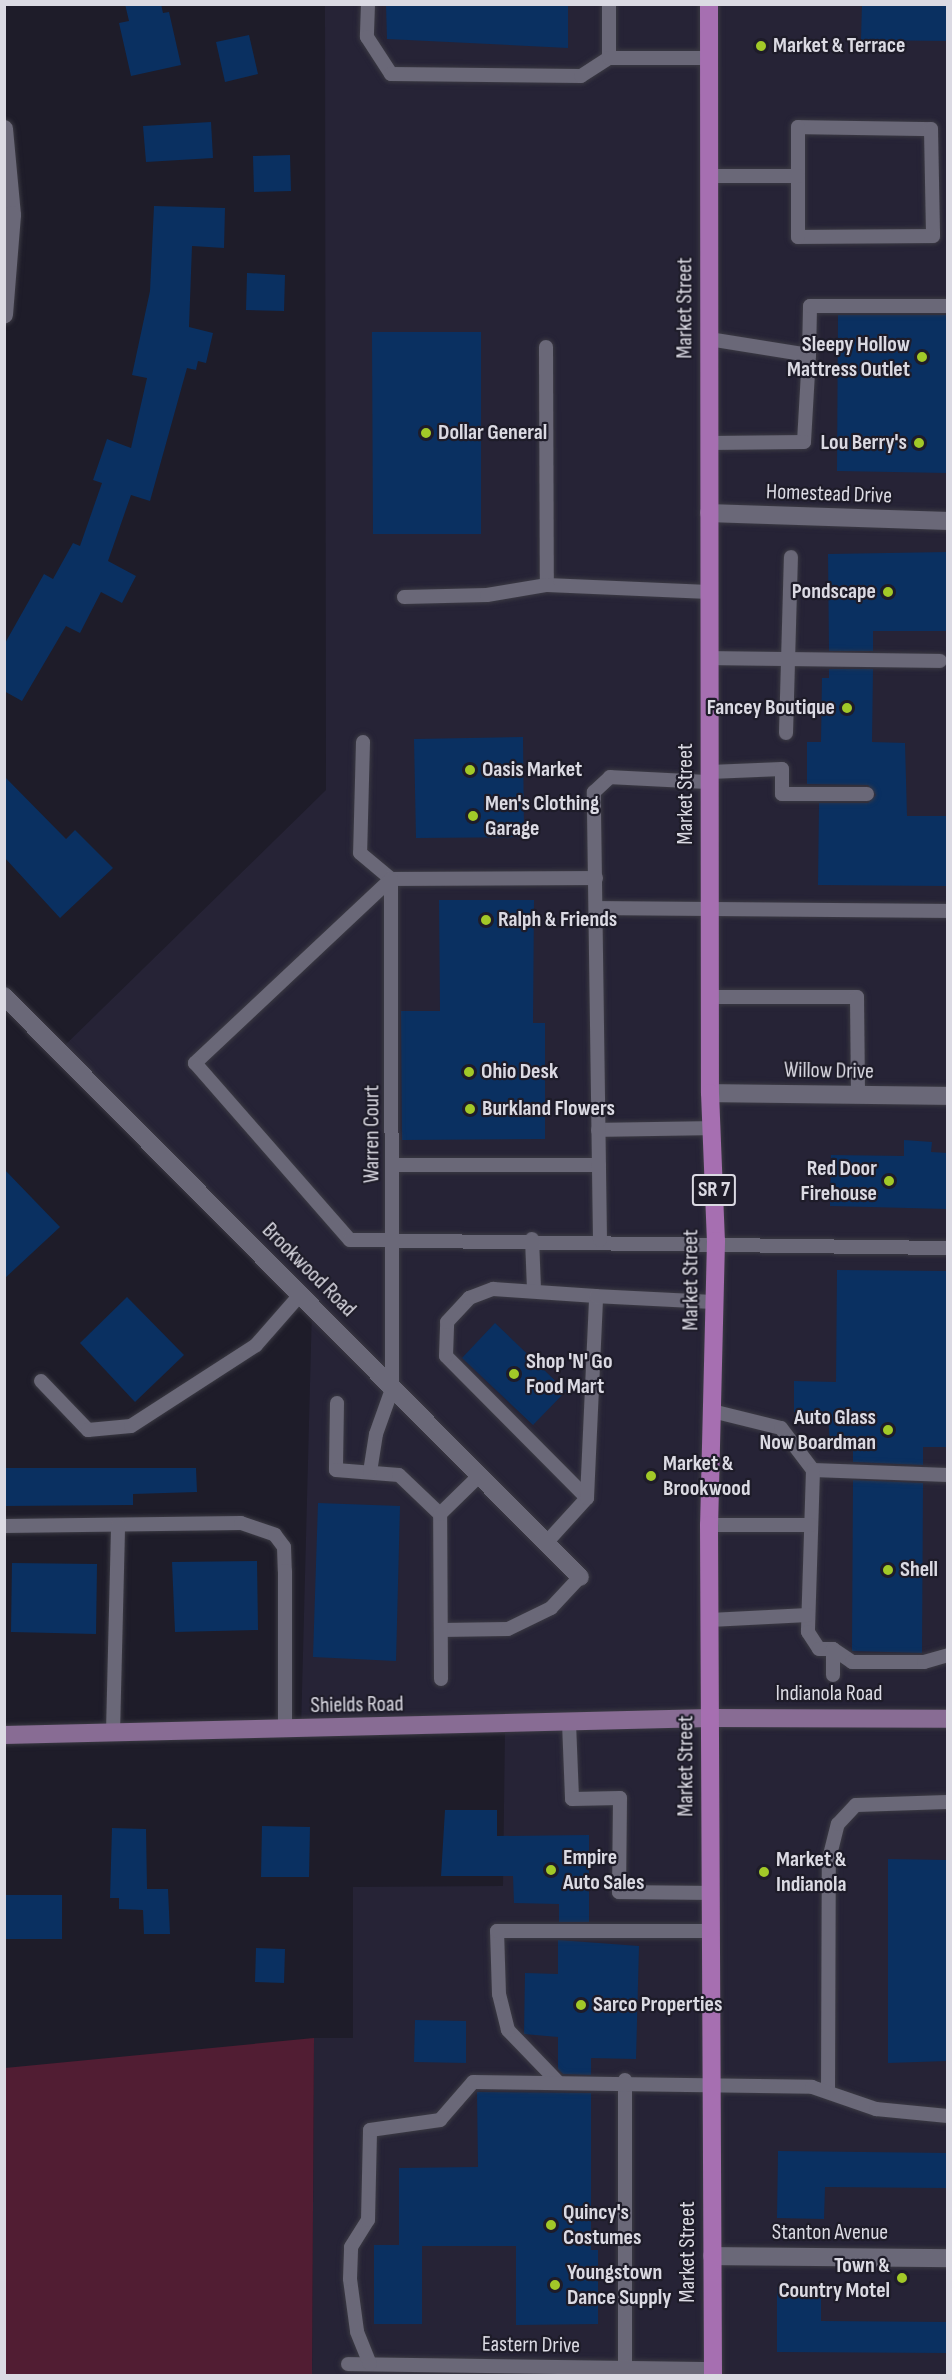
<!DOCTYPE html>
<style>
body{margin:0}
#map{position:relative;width:952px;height:2380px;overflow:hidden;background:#1e1c29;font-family:"Sofia Sans Condensed",sans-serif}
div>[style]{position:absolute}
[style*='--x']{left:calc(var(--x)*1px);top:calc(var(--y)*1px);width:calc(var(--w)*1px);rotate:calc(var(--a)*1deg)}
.built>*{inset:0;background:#262336}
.green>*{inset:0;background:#511d33}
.building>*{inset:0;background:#0a3061}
.roads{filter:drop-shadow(0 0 2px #3b3a43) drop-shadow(0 0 2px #3b3a43)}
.lane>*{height:14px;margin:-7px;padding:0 7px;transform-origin:7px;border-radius:7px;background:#6a6878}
.street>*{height:18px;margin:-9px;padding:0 9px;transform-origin:9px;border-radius:9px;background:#6a6878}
.secondary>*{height:18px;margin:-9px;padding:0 9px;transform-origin:9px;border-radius:9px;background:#886c94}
.primary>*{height:18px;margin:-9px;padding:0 9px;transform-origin:9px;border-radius:9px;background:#a66fb1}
.dots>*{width:16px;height:16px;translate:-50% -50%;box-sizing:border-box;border:3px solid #1e1c29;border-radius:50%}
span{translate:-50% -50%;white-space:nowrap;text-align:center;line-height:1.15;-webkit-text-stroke:4.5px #1e1c29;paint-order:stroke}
.shield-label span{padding:2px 4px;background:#1e1c29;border:2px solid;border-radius:4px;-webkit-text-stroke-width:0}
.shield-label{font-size:21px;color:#dbdae3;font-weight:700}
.poi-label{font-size:22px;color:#dbdae3;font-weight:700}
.left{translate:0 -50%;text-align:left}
.right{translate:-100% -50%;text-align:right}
.street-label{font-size:22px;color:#dbdae3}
.frame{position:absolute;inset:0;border:6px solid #dbdae3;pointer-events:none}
</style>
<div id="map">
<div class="built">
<i style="clip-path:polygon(325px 5px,947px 5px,947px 2375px,312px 2375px,314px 2038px,353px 2038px,353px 1887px,503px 1886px,505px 1727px,301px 1730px,312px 1307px,59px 1051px,326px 790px)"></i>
</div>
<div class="green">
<i style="clip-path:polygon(314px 2038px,312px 2375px,5px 2375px,5px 2068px)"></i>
</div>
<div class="building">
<i style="clip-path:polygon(125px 4px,161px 4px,163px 13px,169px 12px,181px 65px,131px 76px,119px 23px,129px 21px)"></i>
<i style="clip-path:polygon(386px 4px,568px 4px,568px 48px,387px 39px)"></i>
<i style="clip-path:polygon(862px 4px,948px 4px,948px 41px,861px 40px)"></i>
<i style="clip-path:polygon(249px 35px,258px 74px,225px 82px,216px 42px)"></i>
<i style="clip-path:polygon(211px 122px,213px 158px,146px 162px,143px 126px)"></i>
<i style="clip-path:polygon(290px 155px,291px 191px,254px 192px,253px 156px)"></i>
<i style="clip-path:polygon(154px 206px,225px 208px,224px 248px,192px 246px,189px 327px,213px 333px,206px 363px,198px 361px,196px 370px,187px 368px,150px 501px,131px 495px,108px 561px,136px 576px,122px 603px,101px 592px,80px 633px,66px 626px,22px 701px,4px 691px,4px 645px,44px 574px,53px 579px,73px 543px,80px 546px,102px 483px,93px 480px,107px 439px,131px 448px,147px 378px,132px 375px,150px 291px)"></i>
<i style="clip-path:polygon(247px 273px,285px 275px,284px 311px,246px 310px)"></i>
<i style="clip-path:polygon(838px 315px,948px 315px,948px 473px,837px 471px)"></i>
<i style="clip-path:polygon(372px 332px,481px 332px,481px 534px,373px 534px)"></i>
<i style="clip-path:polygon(948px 552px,948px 631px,873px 631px,873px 651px,829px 651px,828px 554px)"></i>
<i style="clip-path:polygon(829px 669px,873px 669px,872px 742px,905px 743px,907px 816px,948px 816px,948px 886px,818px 885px,819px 803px,868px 803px,876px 795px,868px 785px,807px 784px,807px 742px,821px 742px,822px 678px,829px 678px)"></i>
<i style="clip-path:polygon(523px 737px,524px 837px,416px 838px,414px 739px)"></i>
<i style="clip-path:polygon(4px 776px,66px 839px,75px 830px,113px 868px,60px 918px,4px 857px)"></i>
<i style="clip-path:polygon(439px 900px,534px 900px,533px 1023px,545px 1023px,545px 1139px,402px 1140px,401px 1011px,440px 1011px)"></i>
<i style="clip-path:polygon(904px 1140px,932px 1142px,931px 1152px,948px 1153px,948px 1209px,830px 1206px,831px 1155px,904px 1156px)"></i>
<i style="clip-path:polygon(4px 1169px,60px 1227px,4px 1279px)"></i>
<i style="clip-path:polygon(837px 1270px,948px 1271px,948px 1447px,923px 1447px,923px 1465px,853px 1462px,853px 1447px,830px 1447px,828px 1413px,794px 1412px,794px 1381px,836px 1382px)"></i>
<i style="clip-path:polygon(127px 1297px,184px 1355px,135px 1402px,80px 1343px)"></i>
<i style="clip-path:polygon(495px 1323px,566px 1391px,533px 1425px,462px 1358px)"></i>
<i style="clip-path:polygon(4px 1468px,196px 1468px,197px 1492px,133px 1494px,133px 1505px,4px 1506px)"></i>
<i style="clip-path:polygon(853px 1480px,923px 1483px,922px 1653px,852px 1651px)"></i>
<i style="clip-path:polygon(318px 1503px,400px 1506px,396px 1661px,313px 1657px)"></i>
<i style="clip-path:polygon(257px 1561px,258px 1630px,175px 1632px,172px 1562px)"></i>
<i style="clip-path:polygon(12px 1563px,97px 1564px,96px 1634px,11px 1632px)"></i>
<i style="clip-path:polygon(445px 1810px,497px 1810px,497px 1836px,589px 1835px,589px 1922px,559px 1922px,559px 1904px,514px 1903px,513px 1876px,441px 1876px)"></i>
<i style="clip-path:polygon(262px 1826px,310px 1827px,309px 1877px,261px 1877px)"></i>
<i style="clip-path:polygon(112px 1828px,146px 1829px,147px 1889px,168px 1889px,170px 1934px,144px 1934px,143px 1910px,119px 1909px,119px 1898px,110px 1898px)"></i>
<i style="clip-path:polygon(888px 1859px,948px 1860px,948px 2061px,888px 2063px)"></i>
<i style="clip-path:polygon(4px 1895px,62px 1895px,62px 1939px,4px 1939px)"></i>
<i style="clip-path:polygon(558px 1940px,639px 1946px,636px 2059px,591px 2058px,591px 2075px,563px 2074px,558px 2069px,558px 2037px,524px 2034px,525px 1973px,558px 1974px)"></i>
<i style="clip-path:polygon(256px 1948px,285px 1949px,284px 1983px,255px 1982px)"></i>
<i style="clip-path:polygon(415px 2020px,466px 2021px,466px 2063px,414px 2062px)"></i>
<i style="clip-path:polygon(477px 2092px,591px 2093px,591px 2250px,598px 2250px,598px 2324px,516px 2325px,516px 2246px,422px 2246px,422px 2324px,374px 2324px,374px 2245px,399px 2245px,399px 2168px,478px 2167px)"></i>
<i style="clip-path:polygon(778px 2151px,948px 2153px,948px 2188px,825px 2187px,824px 2219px,777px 2218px)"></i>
<i style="clip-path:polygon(821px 2286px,821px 2321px,948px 2322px,948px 2353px,777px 2352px,777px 2287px)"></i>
</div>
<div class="roads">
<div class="lane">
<i style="--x:368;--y:4;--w:33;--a:92"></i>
<i style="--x:367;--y:37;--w:44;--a:57"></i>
<i style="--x:391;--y:74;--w:190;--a:0.6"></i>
<i style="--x:581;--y:76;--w:33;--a:-33"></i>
<i style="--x:609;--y:4;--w:54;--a:90"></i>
<i style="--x:609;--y:58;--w:100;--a:0"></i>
<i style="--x:798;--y:127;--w:133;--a:0.9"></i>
<i style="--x:931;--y:129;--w:107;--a:88.9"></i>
<i style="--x:933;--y:236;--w:135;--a:179.6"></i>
<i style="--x:798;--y:237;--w:110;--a:-90"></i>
<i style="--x:709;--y:176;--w:89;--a:0"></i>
<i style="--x:709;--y:339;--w:101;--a:9.1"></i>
<i style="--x:809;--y:355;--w:87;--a:93.3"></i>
<i style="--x:804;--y:442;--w:95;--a:179.4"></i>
<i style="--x:546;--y:347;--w:238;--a:89.8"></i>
<i style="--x:547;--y:585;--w:162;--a:2.5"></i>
<i style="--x:809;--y:355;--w:49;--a:-88.8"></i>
<i style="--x:810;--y:306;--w:138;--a:0"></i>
<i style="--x:404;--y:597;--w:83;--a:-1.4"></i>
<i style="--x:487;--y:595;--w:61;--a:-9.5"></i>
<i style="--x:710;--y:658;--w:230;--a:0.7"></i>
<i style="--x:786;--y:733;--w:176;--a:-88.4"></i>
<i style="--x:363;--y:742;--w:111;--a:91.5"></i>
<i style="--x:360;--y:853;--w:40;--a:40"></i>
<i style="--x:391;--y:879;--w:205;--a:-0.3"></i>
<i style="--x:710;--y:772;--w:72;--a:-2.4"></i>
<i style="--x:782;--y:769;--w:25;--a:90"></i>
<i style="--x:782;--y:794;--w:85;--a:0"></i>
<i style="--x:391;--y:879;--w:269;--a:136.8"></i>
<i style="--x:195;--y:1063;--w:235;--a:48.8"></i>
<i style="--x:350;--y:1240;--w:598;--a:0.77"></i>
<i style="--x:597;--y:908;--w:351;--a:0.5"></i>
<i style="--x:710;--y:997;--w:147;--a:0"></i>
<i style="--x:857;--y:997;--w:99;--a:89.4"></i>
<i style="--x:598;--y:1130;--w:113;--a:-1"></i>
<i style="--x:393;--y:1165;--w:206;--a:0"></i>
<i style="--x:532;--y:1239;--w:50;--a:87.7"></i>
<i style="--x:600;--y:1240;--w:448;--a:-90.8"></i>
<i style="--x:594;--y:792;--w:22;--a:-43"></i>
<i style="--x:610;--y:777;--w:100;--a:2.9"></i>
<i style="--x:41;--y:1381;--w:68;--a:46.2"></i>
<i style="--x:88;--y:1430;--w:43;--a:-5.3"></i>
<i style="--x:131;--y:1426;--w:149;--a:-32.9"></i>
<i style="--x:256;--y:1345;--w:67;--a:-48.7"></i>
<i style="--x:337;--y:1403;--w:67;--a:90.9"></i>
<i style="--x:336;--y:1470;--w:63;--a:4.5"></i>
<i style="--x:399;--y:1475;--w:57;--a:43.6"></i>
<i style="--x:712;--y:1411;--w:71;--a:13.8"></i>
<i style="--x:781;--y:1428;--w:53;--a:52.7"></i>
<i style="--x:370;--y:1472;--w:38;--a:-81"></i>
<i style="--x:376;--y:1434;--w:48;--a:-70.4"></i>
<i style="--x:392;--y:1389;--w:510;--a:-90.11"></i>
<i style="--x:948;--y:1475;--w:135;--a:-177.9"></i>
<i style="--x:813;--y:1470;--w:162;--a:91.8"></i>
<i style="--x:808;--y:1632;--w:20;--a:57"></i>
<i style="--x:819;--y:1649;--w:14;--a:0"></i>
<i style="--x:833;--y:1649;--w:23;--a:34"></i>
<i style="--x:852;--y:1662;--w:72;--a:0"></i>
<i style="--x:924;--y:1662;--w:25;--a:-16"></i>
<i style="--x:587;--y:1498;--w:200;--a:-134.8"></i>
<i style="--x:446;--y:1356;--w:34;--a:-88"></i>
<i style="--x:447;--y:1322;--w:33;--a:-47"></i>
<i style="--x:469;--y:1298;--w:26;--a:-21"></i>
<i style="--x:493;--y:1289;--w:103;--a:3.9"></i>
<i style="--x:709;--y:1525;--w:102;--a:0"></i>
<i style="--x:4;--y:1526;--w:237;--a:-0.7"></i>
<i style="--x:241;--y:1523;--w:36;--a:19"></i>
<i style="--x:275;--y:1535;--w:15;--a:53"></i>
<i style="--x:284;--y:1547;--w:24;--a:88"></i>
<i style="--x:285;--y:1571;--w:159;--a:90"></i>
<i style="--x:546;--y:1543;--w:61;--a:-47.7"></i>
<i style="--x:587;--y:1498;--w:202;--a:-87.4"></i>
<i style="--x:596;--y:1296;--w:120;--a:2.9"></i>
<i style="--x:710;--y:1620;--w:98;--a:-2.9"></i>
<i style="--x:441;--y:1630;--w:67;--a:-0.9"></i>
<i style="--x:508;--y:1629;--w:48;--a:-26"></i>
<i style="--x:551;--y:1608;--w:42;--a:-46.9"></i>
<i style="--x:833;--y:1649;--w:26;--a:90"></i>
<i style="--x:441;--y:1679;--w:165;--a:-90.3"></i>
<i style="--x:440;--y:1514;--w:54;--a:-44.3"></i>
<i style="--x:569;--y:1723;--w:76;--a:87.7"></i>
<i style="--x:572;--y:1799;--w:48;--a:-1.2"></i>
<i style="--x:620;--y:1798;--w:94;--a:90.6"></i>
<i style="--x:619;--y:1892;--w:91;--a:0.6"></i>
<i style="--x:113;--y:1733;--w:208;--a:-88.6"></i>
<i style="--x:625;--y:2080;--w:287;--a:90"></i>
<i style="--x:557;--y:2081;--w:71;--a:-133.9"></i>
<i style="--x:508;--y:2030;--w:37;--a:-104"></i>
<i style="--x:499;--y:1994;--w:63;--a:-91.8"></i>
<i style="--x:497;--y:1931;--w:214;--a:0"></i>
<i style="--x:828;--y:2091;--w:232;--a:-89.8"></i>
<i style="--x:829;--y:1859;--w:36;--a:-76"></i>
<i style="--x:838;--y:1824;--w:26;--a:-47"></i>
<i style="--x:856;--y:1805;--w:92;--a:-1.9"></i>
<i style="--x:348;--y:2364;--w:365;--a:0.8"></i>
<i style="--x:370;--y:2364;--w:35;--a:-112"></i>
<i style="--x:357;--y:2331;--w:52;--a:-97.7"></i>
<i style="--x:350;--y:2279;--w:32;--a:-88"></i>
<i style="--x:351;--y:2247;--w:32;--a:-58"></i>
<i style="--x:368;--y:2220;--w:90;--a:-88.7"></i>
<i style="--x:370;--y:2130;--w:71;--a:-8.1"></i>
<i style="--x:440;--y:2120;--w:50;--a:-49"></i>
<i style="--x:473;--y:2082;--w:339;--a:0.8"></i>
<i style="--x:812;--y:2087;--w:68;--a:19"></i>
<i style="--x:876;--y:2109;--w:72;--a:5.6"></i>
</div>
<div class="street">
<i style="--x:4;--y:129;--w:86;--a:84.7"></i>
<i style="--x:12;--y:215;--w:100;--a:94.6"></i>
<i style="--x:709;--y:513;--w:239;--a:1.9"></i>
<i style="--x:4;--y:996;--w:818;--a:45.25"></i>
<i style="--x:710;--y:1093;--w:238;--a:0.7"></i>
<i style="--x:712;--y:2256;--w:236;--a:0.5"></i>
</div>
<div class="secondary">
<i style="--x:4;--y:1735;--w:706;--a:-1.38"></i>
<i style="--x:710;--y:1718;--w:238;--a:0.2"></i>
</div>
<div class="primary">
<i style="--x:709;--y:4;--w:1089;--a:89.95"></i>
<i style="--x:710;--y:1093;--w:148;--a:87.7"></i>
<i style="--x:716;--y:1241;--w:284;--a:91.4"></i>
<i style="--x:709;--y:1525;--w:851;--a:89.73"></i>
</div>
</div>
<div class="dots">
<i style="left:761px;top:46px;background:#a2c928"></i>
<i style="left:922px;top:357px;background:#a2c928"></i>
<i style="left:426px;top:433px;background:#a2c928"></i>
<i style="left:919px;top:443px;background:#a2c928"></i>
<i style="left:888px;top:592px;background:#a2c928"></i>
<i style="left:847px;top:708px;background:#a2c928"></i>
<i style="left:470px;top:770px;background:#a2c928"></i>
<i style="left:473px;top:816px;background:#a2c928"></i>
<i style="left:486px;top:920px;background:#a2c928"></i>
<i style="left:469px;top:1072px;background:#a2c928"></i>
<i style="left:470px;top:1109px;background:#a2c928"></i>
<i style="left:889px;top:1181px;background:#a2c928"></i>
<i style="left:514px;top:1374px;background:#a2c928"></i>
<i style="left:888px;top:1430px;background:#a2c928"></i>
<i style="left:651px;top:1476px;background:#a2c928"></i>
<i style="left:888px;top:1570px;background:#a2c928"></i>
<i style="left:551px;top:1870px;background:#a2c928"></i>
<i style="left:764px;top:1872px;background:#a2c928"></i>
<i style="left:581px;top:2005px;background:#a2c928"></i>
<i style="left:551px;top:2225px;background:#a2c928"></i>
<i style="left:902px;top:2278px;background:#a2c928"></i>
<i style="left:555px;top:2285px;background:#a2c928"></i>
</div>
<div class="shield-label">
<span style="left:714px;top:1190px">SR 7</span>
</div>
<div class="poi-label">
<span class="left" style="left:773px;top:46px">Market &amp; Terrace</span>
<span class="right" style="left:910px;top:357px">Sleepy Hollow<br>Mattress Outlet</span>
<span class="left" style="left:438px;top:433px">Dollar General</span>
<span class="right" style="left:907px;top:443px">Lou Berry's</span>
<span class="right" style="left:876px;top:592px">Pondscape</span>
<span class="right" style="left:835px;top:708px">Fancey Boutique</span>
<span class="left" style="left:482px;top:770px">Oasis Market</span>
<span class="left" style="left:485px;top:816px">Men's Clothing<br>Garage</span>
<span class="left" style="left:498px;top:920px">Ralph &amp; Friends</span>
<span class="left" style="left:481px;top:1072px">Ohio Desk</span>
<span class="left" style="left:482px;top:1109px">Burkland Flowers</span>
<span class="right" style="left:877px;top:1181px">Red Door<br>Firehouse</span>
<span class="left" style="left:526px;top:1374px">Shop 'N' Go<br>Food Mart</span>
<span class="right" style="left:876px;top:1430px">Auto Glass<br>Now Boardman</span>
<span class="left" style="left:663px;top:1476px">Market &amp;<br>Brookwood</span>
<span class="left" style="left:900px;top:1570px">Shell</span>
<span class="left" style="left:563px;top:1870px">Empire<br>Auto Sales</span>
<span class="left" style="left:776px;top:1872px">Market &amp;<br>Indianola</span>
<span class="left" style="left:593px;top:2005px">Sarco Properties</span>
<span class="left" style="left:563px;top:2225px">Quincy's<br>Costumes</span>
<span class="right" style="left:890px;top:2278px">Town &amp;<br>Country Motel</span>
<span class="left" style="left:567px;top:2285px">Youngstown<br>Dance Supply</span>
</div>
<div class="street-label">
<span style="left:685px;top:308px;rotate:-90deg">Market Street</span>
<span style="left:829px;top:494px;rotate:2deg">Homestead Drive</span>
<span style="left:686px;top:794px;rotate:-90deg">Market Street</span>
<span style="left:829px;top:1071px;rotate:1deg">Willow Drive</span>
<span style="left:372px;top:1134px;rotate:-90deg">Warren Court</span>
<span style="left:309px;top:1270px;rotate:45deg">Brookwood Road</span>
<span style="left:691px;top:1280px;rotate:-90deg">Market Street</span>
<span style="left:829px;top:1694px">Indianola Road</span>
<span style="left:357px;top:1705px;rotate:-1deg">Shields Road</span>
<span style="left:686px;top:1766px;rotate:-90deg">Market Street</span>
<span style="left:830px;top:2233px">Stanton Avenue</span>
<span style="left:688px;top:2252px;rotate:-90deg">Market Street</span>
<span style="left:531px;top:2345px;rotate:1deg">Eastern Drive</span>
</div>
<div class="frame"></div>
</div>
